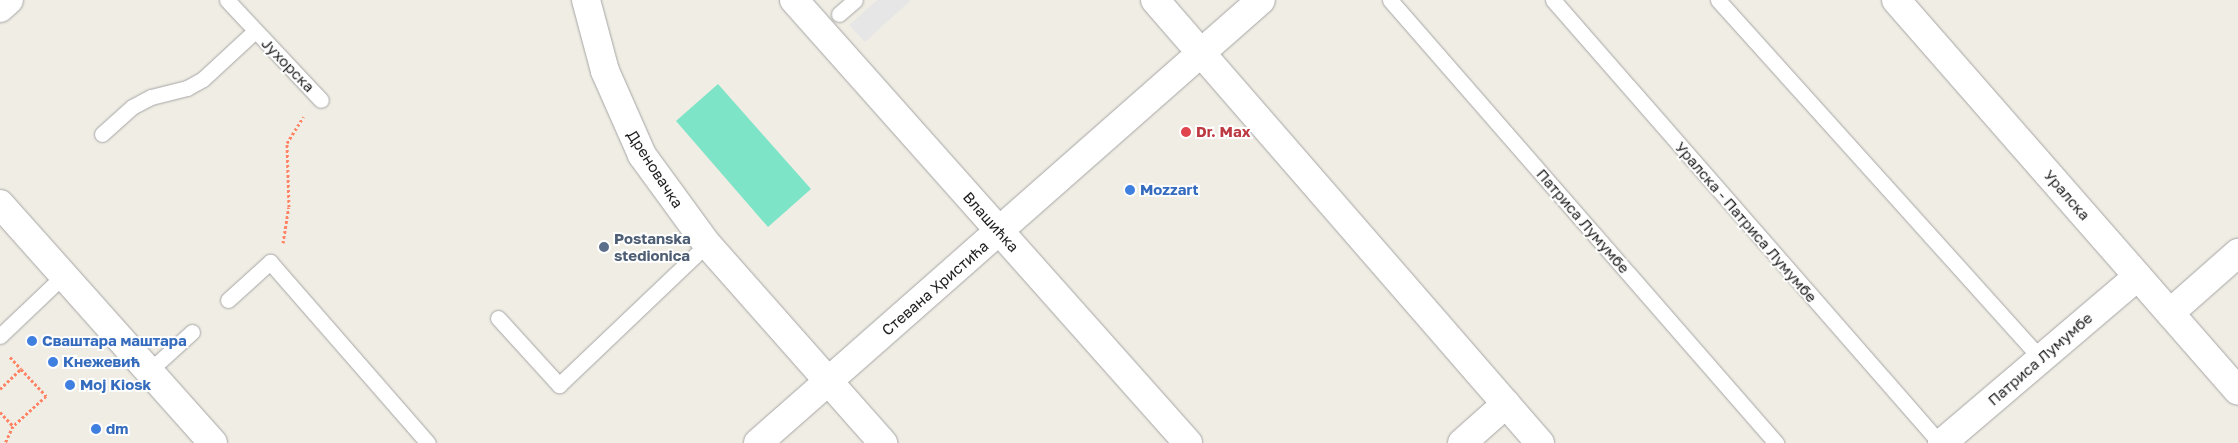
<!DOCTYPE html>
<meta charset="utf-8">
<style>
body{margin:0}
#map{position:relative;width:2238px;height:443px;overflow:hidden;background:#f0ede4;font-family:"Golos Text",sans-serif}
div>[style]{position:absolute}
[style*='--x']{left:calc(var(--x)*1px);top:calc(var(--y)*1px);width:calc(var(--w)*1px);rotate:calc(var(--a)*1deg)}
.pitch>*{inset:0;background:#7de4c7}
.parking>*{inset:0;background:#e6e6e6}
.path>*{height:3px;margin-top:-1.5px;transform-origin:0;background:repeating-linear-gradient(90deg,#ff8566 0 2.5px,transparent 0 5px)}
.roads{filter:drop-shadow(0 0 1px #a5a5a5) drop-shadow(0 0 1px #a5a5a5)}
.service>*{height:15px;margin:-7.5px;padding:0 7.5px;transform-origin:7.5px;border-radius:7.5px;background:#fff}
.minor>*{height:28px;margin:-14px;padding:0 14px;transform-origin:14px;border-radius:14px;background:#fff}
.tertiary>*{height:28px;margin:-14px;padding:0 14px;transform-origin:14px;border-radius:14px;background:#fff}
.dots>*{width:14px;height:14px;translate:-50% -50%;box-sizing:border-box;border:2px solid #fff;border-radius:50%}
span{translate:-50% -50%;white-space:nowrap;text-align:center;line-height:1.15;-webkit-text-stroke:4px #fff;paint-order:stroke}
.street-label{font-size:15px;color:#1e1e1e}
.health-label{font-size:15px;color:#be3a42;font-weight:700}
.left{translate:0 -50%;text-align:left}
.shop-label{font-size:15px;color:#366cbe;font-weight:700}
.service-label{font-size:15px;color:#4e5e75;font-weight:700}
</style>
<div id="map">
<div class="pitch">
<i style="clip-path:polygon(718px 84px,811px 189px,768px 227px,676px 121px)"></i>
</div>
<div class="parking">
<i style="clip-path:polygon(877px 0,911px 0,865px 42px,849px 25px)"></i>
</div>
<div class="path">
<i style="--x:283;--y:243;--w:36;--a:-81"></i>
<i style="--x:289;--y:207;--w:64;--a:-91.8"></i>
<i style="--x:287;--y:143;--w:31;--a:-58"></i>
<i style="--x:10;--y:357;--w:16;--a:47"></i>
<i style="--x:0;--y:389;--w:29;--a:-44"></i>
<i style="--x:21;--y:369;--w:37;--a:47"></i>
<i style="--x:46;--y:396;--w:45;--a:137.7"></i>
<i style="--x:13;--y:426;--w:19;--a:115"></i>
<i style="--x:0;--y:412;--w:19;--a:47"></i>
</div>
<div class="roads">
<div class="service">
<i style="--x:227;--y:0;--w:137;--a:46.8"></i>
<i style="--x:1390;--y:0;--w:588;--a:48.93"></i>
<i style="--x:1553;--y:0;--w:588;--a:48.86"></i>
<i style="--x:1718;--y:0;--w:482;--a:48"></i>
<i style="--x:839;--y:14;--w:21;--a:-41"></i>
<i style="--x:102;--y:134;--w:40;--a:-42"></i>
<i style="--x:132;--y:107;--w:21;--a:-28"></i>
<i style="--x:151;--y:97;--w:37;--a:-14"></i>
<i style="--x:187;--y:88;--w:18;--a:-29"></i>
<i style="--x:203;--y:79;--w:71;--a:-42.7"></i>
<i style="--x:228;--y:300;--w:57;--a:-42.1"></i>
<i style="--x:270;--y:262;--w:240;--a:48.9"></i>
<i style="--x:498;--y:318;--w:91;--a:47.7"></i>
<i style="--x:559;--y:385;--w:204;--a:-43.6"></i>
<i style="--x:0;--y:336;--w:88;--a:-43.6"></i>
<i style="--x:149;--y:371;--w:58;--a:-42.2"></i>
</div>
<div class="minor">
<i style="--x:586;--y:0;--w:73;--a:75"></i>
<i style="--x:605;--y:71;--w:92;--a:66.2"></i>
<i style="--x:642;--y:155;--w:110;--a:53.9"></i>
<i style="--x:707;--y:244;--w:266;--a:48.5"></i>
<i style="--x:794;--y:0;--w:593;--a:48.35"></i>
<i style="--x:1155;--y:0;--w:587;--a:49.01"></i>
<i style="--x:1896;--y:0;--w:519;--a:48.82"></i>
<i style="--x:0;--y:8;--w:12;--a:-42"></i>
<i style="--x:2170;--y:313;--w:91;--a:-41.4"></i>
<i style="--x:758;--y:443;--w:670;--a:-41.37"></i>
<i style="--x:1462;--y:443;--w:59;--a:-41.6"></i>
<i style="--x:1942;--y:443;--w:257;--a:-40.4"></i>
</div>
<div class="tertiary">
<i style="--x:0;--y:204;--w:320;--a:48.3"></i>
</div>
</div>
<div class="dots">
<i style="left:1186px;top:132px;background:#e0444e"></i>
<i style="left:1130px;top:190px;background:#3f7fe0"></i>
<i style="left:604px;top:247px;background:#5c6f8a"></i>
<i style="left:32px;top:341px;background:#3f7fe0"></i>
<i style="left:53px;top:362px;background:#3f7fe0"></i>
<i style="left:70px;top:385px;background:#3f7fe0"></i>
<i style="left:96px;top:429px;background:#3f7fe0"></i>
</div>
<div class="street-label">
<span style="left:288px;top:65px;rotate:46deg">Јухорска</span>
<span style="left:655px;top:169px;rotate:57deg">Дреновачка</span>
<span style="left:2067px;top:195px;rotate:49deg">Уралска</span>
<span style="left:1583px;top:221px;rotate:49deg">Патриса Лумумбе</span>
<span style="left:991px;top:222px;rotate:48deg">Влашићка</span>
<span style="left:1746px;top:222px;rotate:49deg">Уралска - Патриса Лумумбе</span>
<span style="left:935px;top:288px;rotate:-41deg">Стевана Христића</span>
<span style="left:2040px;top:359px;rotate:-41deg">Патриса Лумумбе</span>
</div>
<div class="health-label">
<span class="left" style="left:1196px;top:132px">Dr. Max</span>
</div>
<div class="shop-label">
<span class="left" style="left:1140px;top:190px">Mozzart</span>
<span class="left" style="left:42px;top:341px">Сваштара маштара</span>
<span class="left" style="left:63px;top:362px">Кнежевић</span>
<span class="left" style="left:80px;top:385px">Moj Kiosk</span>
<span class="left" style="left:106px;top:429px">dm</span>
</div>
<div class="service-label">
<span class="left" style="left:614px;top:247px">Postanska<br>stedionica</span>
</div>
</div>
